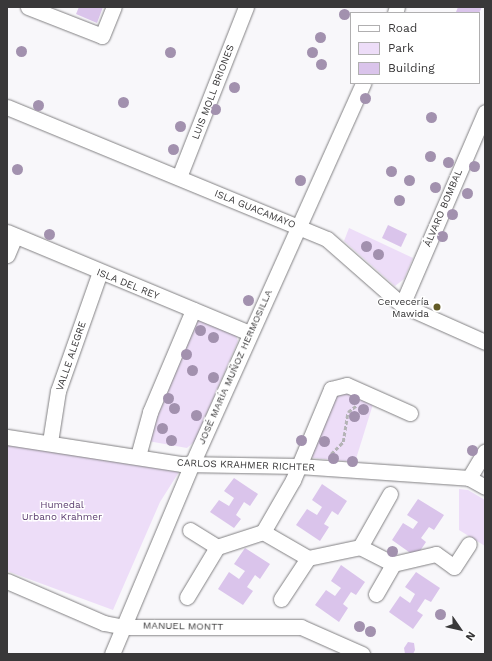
<!DOCTYPE html>
<meta charset="utf-8">
<style>
body{margin:0}
#map{position:relative;width:492px;height:661px;overflow:hidden;background:#f8f7fa;font-family:"Work Sans",sans-serif}
div>[style]{position:absolute}
[style*='--x']{left:calc(var(--x)*1px);top:calc(var(--y)*1px);width:calc(var(--w)*1px);rotate:calc(var(--a)*1deg)}
.green>*{inset:0;background:#edddf8}
.building>*{inset:0;background:#dac4eb}
.path>*{height:2.5px;margin-top:-1.25px;transform-origin:0;background:repeating-linear-gradient(90deg,#b4b3b6 0 4px,transparent 0 6px)}
.roads{filter:drop-shadow(0 0 1px #828183) drop-shadow(0 0 1px #828183)}
.minor>*{height:15px;margin:-7.5px;padding:0 7.5px;transform-origin:7.5px;border-radius:7.5px;background:#fff}
.trees>*{width:11px;height:11px;margin:-5.5px;border-radius:50%;background:#a291ae}
.dots>*{width:11px;height:11px;translate:-50% -50%;box-sizing:border-box;border:2px solid #fff;border-radius:50%}
span{translate:-50% -50%;white-space:nowrap;text-align:center;line-height:1.15;-webkit-text-stroke:3px #fff;paint-order:stroke}
.street-label{font-size:10px;color:#393839}
.poi-label{font-size:10px;color:#393839}
.right{translate:-100% -50%;text-align:right}
.park-label{font-size:10px;color:#5c3e70}
.frame{position:absolute;inset:0;border:8px solid #393839;pointer-events:none}
.legend{position:absolute;left:350px;top:12px;width:130px;height:72px;box-sizing:border-box;background:#fff;border:1px solid #b0afb0;margin:0;padding:5px 7px;list-style:none;font-size:12px;color:#393839}
.legend li{display:flex;align-items:center;gap:8px;height:20px}
.legend b{width:20px;border:1px solid #b0afb0}
.north{position:absolute;left:440px;top:609px;width:40px;height:40px;-webkit-text-stroke:3px #fff;paint-order:stroke;rotate:124deg;font-size:11px;font-weight:700;line-height:16px;text-align:center;color:#393839}
.north::after{content:'';display:block;margin:auto;width:14px;height:18px;background:#393839;clip-path:polygon(50% 0,100% 100%,50% 72%,0 100%)}
</style>
<div id="map">
<div class="green">
<i style="clip-path:polygon(349px 228px,413px 258px,404px 279px,395px 286px,344px 241px)"></i>
<i style="clip-path:polygon(196px 319px,235px 333px,238px 341px,195px 441px,187px 448px,148px 441px)"></i>
<i style="clip-path:polygon(350px 391px,374px 401px,355px 462px,313px 458px,309px 451px,333px 394px)"></i>
<i style="clip-path:polygon(7px 444px,179px 472px,160px 502px,113px 610px,7px 571px)"></i>
<i style="clip-path:polygon(459px 489px,468px 490px,485px 500px,485px 546px,459px 530px)"></i>
</div>
<div class="building">
<i style="clip-path:polygon(79px 7px,103px 7px,97px 23px,76px 14px)"></i>
<i style="clip-path:polygon(458px 7px,482px 7px,479px 13px,459px 13px,456px 12px)"></i>
<i style="clip-path:polygon(388px 225px,407px 234px,401px 247px,382px 238px)"></i>
<i style="clip-path:polygon(234px 478px,258px 494px,250px 506px,244px 502px,236px 515px,241px 519px,234px 528px,210px 512px,219px 500px,229px 506px,234px 498px,224px 491px)"></i>
<i style="clip-path:polygon(322px 484px,347px 501px,338px 515px,332px 511px,324px 524px,329px 527px,320px 541px,296px 525px,307px 509px,317px 515px,322px 507px,312px 500px)"></i>
<i style="clip-path:polygon(418px 499px,444px 515px,434px 530px,429px 527px,421px 538px,426px 542px,416px 557px,392px 540px,403px 523px,413px 529px,418px 522px,407px 515px)"></i>
<i style="clip-path:polygon(245px 548px,270px 564px,260px 579px,255px 575px,247px 587px,253px 591px,243px 605px,218px 589px,229px 572px,239px 579px,245px 571px,234px 564px)"></i>
<i style="clip-path:polygon(341px 565px,365px 582px,356px 595px,351px 592px,343px 604px,348px 608px,339px 622px,315px 605px,326px 590px,335px 596px,341px 588px,331px 581px)"></i>
<i style="clip-path:polygon(416px 572px,440px 588px,431px 602px,425px 599px,417px 611px,423px 615px,413px 629px,389px 612px,400px 596px,410px 603px,415px 594px,405px 587px)"></i>
<i style="clip-path:polygon(408px 642px,414px 643px,415px 650px,413px 654px,405px 654px,404px 648px)"></i>
</div>
<div class="path">
<i style="--x:331;--y:454;--w:17;--a:-45"></i>
<i style="--x:343;--y:442;--w:30;--a:-81"></i>
<i style="--x:348;--y:412;--w:11;--a:-38"></i>
</div>
<div class="roads">
<div class="minor">
<i style="--x:28;--y:7;--w:79;--a:21.4"></i>
<i style="--x:102;--y:36;--w:31;--a:-68"></i>
<i style="--x:395;--y:13;--w:6;--a:-72"></i>
<i style="--x:7;--y:107;--w:346;--a:22.4"></i>
<i style="--x:327;--y:239;--w:100;--a:41.3"></i>
<i style="--x:402;--y:305;--w:91;--a:24"></i>
<i style="--x:179;--y:177;--w:183;--a:-68.5"></i>
<i style="--x:7;--y:232;--w:263;--a:22.6"></i>
<i style="--x:7;--y:255;--w:21;--a:-67"></i>
<i style="--x:402;--y:305;--w:210;--a:-66.7"></i>
<i style="--x:7;--y:437;--w:177;--a:8.8"></i>
<i style="--x:182;--y:464;--w:117;--a:1"></i>
<i style="--x:299;--y:466;--w:170;--a:4"></i>
<i style="--x:469;--y:478;--w:18;--a:29"></i>
<i style="--x:50;--y:442;--w:52;--a:-81.1"></i>
<i style="--x:58;--y:391;--w:126;--a:-70.6"></i>
<i style="--x:138;--y:456;--w:46;--a:-74.7"></i>
<i style="--x:150;--y:412;--w:111;--a:-67.1"></i>
<i style="--x:469;--y:478;--w:31;--a:-59"></i>
<i style="--x:190;--y:530;--w:32;--a:32"></i>
<i style="--x:263;--y:532;--w:52;--a:30"></i>
<i style="--x:360;--y:547;--w:37;--a:27"></i>
<i style="--x:393;--y:564;--w:44;--a:-13.1"></i>
<i style="--x:436;--y:554;--w:22;--a:36"></i>
<i style="--x:454;--y:567;--w:27;--a:-57"></i>
<i style="--x:7;--y:581;--w:106;--a:23.4"></i>
<i style="--x:104;--y:623;--w:21;--a:11"></i>
<i style="--x:125;--y:627;--w:176;--a:0"></i>
<i style="--x:301;--y:627;--w:67;--a:23.9"></i>
<i style="--x:376;--y:594;--w:34;--a:-60"></i>
<i style="--x:187;--y:597;--w:58;--a:-59"></i>
<i style="--x:217;--y:547;--w:48;--a:-18.1"></i>
<i style="--x:263;--y:532;--w:60;--a:-60"></i>
<i style="--x:293;--y:480;--w:99;--a:-67.3"></i>
<i style="--x:331;--y:389;--w:16;--a:-14"></i>
<i style="--x:347;--y:385;--w:69;--a:24"></i>
<i style="--x:281;--y:599;--w:49;--a:-56.6"></i>
<i style="--x:308;--y:558;--w:53;--a:-11.9"></i>
<i style="--x:360;--y:547;--w:61;--a:-60.5"></i>
<i style="--x:112;--y:654;--w:206;--a:-67.2"></i>
<i style="--x:192;--y:464;--w:418;--a:-65.8"></i>
</div>
</div>
<div class="trees">
<i style="left:344px;top:14px"></i>
<i style="left:320px;top:37px"></i>
<i style="left:21px;top:51px"></i>
<i style="left:170px;top:52px"></i>
<i style="left:312px;top:52px"></i>
<i style="left:321px;top:64px"></i>
<i style="left:234px;top:87px"></i>
<i style="left:365px;top:98px"></i>
<i style="left:123px;top:102px"></i>
<i style="left:38px;top:105px"></i>
<i style="left:215px;top:109px"></i>
<i style="left:431px;top:117px"></i>
<i style="left:180px;top:126px"></i>
<i style="left:173px;top:149px"></i>
<i style="left:430px;top:156px"></i>
<i style="left:448px;top:162px"></i>
<i style="left:474px;top:166px"></i>
<i style="left:17px;top:169px"></i>
<i style="left:391px;top:171px"></i>
<i style="left:300px;top:180px"></i>
<i style="left:409px;top:180px"></i>
<i style="left:435px;top:187px"></i>
<i style="left:467px;top:193px"></i>
<i style="left:399px;top:200px"></i>
<i style="left:452px;top:214px"></i>
<i style="left:49px;top:234px"></i>
<i style="left:442px;top:236px"></i>
<i style="left:366px;top:246px"></i>
<i style="left:378px;top:254px"></i>
<i style="left:248px;top:300px"></i>
<i style="left:200px;top:330px"></i>
<i style="left:213px;top:337px"></i>
<i style="left:186px;top:354px"></i>
<i style="left:192px;top:370px"></i>
<i style="left:213px;top:377px"></i>
<i style="left:168px;top:398px"></i>
<i style="left:354px;top:399px"></i>
<i style="left:174px;top:408px"></i>
<i style="left:363px;top:409px"></i>
<i style="left:196px;top:415px"></i>
<i style="left:354px;top:416px"></i>
<i style="left:162px;top:428px"></i>
<i style="left:171px;top:440px"></i>
<i style="left:301px;top:440px"></i>
<i style="left:324px;top:441px"></i>
<i style="left:472px;top:450px"></i>
<i style="left:333px;top:458px"></i>
<i style="left:352px;top:461px"></i>
<i style="left:392px;top:551px"></i>
<i style="left:440px;top:614px"></i>
<i style="left:359px;top:626px"></i>
<i style="left:370px;top:631px"></i>
</div>
<div class="dots">
<i style="left:437px;top:307px;background:#625a26"></i>
</div>
<div class="street-label">
<span style="left:213px;top:92px;rotate:-69deg">LUIS MOLL BRIONES</span>
<span style="left:443px;top:208px;rotate:-67deg">ÁLVARO BOMBAL</span>
<span style="left:255px;top:209px;rotate:22deg">ISLA GUACAMAYO</span>
<span style="left:128px;top:284px;rotate:22deg">ISLA DEL REY</span>
<span style="left:71px;top:356px;rotate:-71deg">VALLE ALEGRE</span>
<span style="left:235px;top:367px;rotate:-66deg">JOSÉ MARÍA MUÑOZ HERMOSILLA</span>
<span style="left:246px;top:465px;rotate:2deg">CARLOS KRAHMER RICHTER</span>
<span style="left:183px;top:626px;rotate:1deg">MANUEL MONTT</span>
</div>
<div class="poi-label">
<span class="right" style="left:429px;top:307px">Cervecería<br>Mawida</span>
</div>
<div class="park-label">
<span style="left:62px;top:510px">Humedal<br>Urbano Krahmer</span>
</div>
<div class="frame"></div>
<ul class="legend">
<li><b style="height:5px;background:#fff"></b>Road</li>
<li><b style="height:11px;background:#edddf8"></b>Park</li>
<li><b style="height:11px;background:#dac4eb"></b>Building</li>
</ul>
<div class="north">N</div>
</div>
